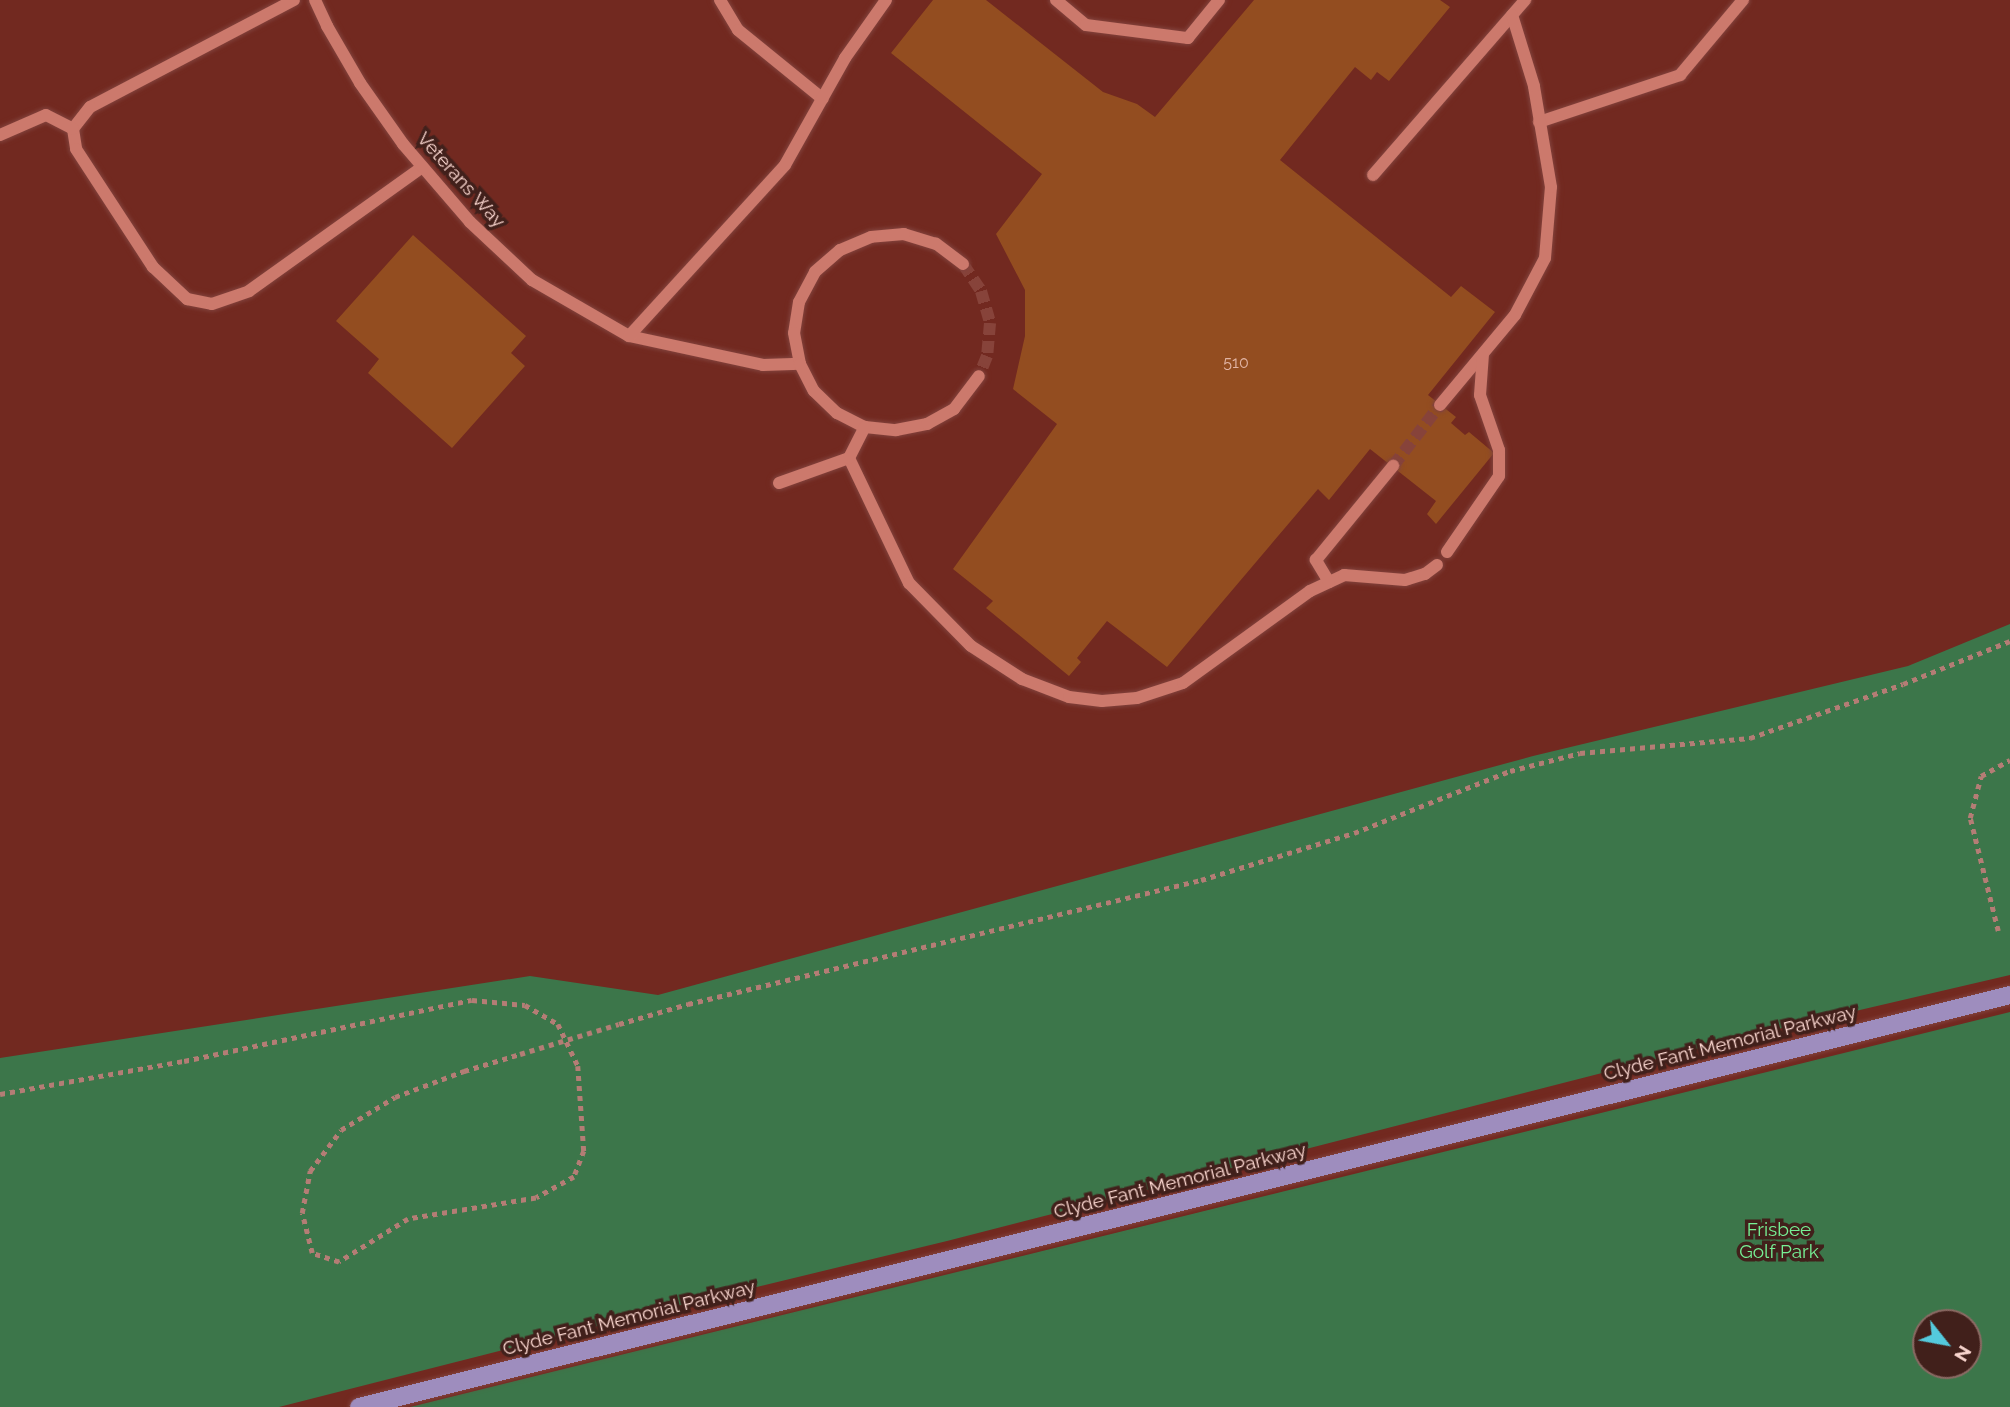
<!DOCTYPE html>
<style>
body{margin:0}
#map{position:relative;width:2010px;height:1407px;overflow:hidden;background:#722920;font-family:Raleway,sans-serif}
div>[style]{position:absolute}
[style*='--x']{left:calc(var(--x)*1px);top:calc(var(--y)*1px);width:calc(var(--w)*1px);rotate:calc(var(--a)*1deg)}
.green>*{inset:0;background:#3c764a}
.building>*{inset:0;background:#934d20}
.minor-tunnel>*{height:12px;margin-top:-6px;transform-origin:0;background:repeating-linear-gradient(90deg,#87433a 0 12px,transparent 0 18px)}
.path>*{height:4.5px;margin-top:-2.25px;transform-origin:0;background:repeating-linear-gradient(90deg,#b47d75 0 5px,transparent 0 10px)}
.roads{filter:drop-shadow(0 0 2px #82433d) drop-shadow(0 0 2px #82433d)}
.minor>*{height:12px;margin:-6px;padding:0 6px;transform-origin:6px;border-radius:6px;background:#cc796c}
.major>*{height:18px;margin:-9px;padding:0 9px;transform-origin:9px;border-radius:9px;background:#9e8dbe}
.path-bridge>*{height:4.5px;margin-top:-2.25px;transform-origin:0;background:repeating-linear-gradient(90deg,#b47d75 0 5px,transparent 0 10px)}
span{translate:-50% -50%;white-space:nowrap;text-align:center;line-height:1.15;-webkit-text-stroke:7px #41201b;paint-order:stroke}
.number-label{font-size:16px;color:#e1b4a4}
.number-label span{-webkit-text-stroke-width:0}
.street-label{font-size:19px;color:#fbd7d0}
.park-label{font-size:19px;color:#76f095}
.north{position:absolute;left:1912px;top:1309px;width:70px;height:70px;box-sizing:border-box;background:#41201b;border:2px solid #8b6963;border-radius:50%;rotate:121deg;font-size:19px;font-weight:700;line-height:28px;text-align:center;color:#fbd7d0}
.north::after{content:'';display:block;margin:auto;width:24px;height:32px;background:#54cadd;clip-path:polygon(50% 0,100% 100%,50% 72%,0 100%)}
</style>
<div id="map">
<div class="green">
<i style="clip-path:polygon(2010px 624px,2010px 975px,1727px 1041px,947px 1241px,649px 1313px,279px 1407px,0 1407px,0 1058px,530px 976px,658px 995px,1533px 756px,1908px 666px)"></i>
<i style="clip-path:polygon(evenodd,2010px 1012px,2010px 1407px,410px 1407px,2010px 1012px,1968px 1323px,1968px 1365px,1926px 1365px,1926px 1323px,1968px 1323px)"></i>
</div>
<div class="building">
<i style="clip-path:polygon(933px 0,986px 0,1103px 92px,1137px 104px,1155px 117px,1254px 0,1440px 0,1450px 7px,1389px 81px,1377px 72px,1371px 80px,1355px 67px,1280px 160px,1451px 297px,1461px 286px,1495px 312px,1428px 395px,1456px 417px,1451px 423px,1465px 435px,1469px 432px,1494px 453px,1436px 524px,1427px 514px,1436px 501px,1370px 449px,1329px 500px,1318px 489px,1167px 667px,1107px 621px,1077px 658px,1081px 662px,1069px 676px,986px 608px,993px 601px,953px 569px,1057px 424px,1013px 389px,1025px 336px,1025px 290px,996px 234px,1042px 174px,891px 53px)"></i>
<i style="clip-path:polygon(413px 235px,526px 336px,511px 353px,525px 366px,452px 448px,368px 373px,379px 359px,336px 321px)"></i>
</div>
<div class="minor-tunnel">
<i style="--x:963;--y:264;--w:32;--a:56"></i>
<i style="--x:981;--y:291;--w:33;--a:74"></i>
<i style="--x:990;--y:323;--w:33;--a:95"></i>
<i style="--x:987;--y:356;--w:22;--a:112"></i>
<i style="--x:1393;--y:466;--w:77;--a:-52.4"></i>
</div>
<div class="path">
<i style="--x:1998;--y:931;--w:116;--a:-103.9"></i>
<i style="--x:1970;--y:818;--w:43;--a:-75.3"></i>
<i style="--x:1981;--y:776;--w:33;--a:-29"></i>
<i style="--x:619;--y:1024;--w:72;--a:-16.2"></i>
<i style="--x:688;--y:1004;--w:528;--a:-13.59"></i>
<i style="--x:1201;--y:880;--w:160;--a:-17.1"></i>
<i style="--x:1354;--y:833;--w:168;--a:-21.7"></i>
<i style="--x:1510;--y:771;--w:72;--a:-14.4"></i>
<i style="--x:1580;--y:753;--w:171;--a:-5"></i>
<i style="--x:1750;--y:738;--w:162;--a:-19.4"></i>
<i style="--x:1903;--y:684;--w:115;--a:-21.9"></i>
<i style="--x:0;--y:1094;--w:187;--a:-10.2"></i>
<i style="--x:184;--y:1061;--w:294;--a:-12"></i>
<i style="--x:472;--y:1000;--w:53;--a:5.4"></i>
<i style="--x:525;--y:1005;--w:38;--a:30"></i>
<i style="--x:558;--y:1024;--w:47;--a:64.5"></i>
<i style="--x:578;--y:1066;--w:85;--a:86"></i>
<i style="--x:584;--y:1151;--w:28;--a:111"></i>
<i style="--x:574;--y:1177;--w:43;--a:151.1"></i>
<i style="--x:536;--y:1198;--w:130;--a:170.7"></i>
<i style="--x:408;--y:1219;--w:81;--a:148.1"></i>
<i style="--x:339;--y:1262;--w:28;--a:-162"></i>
<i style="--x:312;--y:1253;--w:41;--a:-104"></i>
<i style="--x:302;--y:1213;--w:43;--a:-79.2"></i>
<i style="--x:310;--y:1171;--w:51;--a:-52.9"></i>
<i style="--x:341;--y:1130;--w:63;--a:-31.4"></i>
<i style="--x:395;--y:1097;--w:74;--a:-20.6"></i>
<i style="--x:464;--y:1071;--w:59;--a:-16.9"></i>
</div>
<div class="roads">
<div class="minor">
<i style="--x:294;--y:0;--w:230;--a:152.3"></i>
<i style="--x:90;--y:107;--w:28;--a:128"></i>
<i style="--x:73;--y:129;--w:20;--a:81"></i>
<i style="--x:76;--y:149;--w:141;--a:56.9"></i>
<i style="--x:153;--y:267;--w:47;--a:43.3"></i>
<i style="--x:187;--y:299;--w:25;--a:11"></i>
<i style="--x:212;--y:304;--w:39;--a:-19"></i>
<i style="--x:249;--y:291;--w:213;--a:-35.6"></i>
<i style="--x:315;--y:0;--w:29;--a:65"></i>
<i style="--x:327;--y:26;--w:66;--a:59.9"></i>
<i style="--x:360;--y:83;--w:75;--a:54.8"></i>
<i style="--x:403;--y:144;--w:103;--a:49.3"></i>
<i style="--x:470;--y:222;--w:85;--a:43.1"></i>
<i style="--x:532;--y:280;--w:112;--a:30"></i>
<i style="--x:629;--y:336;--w:137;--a:12.2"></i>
<i style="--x:763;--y:365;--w:37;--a:-2"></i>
<i style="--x:720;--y:0;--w:35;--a:59"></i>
<i style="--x:738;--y:30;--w:109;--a:39.1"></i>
<i style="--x:1056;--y:0;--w:39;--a:40"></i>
<i style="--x:1086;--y:25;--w:103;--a:7.3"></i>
<i style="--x:1188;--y:38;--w:49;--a:-50.8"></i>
<i style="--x:1539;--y:122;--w:149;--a:-18.4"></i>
<i style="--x:1680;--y:75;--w:98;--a:-50"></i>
<i style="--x:0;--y:135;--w:50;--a:-23.5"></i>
<i style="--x:46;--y:115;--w:30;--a:27"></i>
<i style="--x:1373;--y:175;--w:232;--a:-49"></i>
<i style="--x:963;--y:264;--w:34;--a:-143"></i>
<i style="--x:936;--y:244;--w:34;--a:-163"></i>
<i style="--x:904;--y:234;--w:33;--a:175"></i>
<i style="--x:871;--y:237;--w:34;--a:157"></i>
<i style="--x:840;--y:250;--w:33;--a:139"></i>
<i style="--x:815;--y:272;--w:34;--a:118"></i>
<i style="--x:799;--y:302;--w:31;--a:99"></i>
<i style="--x:794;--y:333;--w:32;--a:79"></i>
<i style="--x:800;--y:364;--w:30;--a:63"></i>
<i style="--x:814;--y:391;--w:32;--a:44"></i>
<i style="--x:837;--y:413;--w:31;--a:27"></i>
<i style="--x:865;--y:427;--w:31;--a:6"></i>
<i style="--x:896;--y:430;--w:32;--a:-11"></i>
<i style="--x:927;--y:424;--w:31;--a:-29"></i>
<i style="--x:954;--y:409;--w:41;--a:-52.9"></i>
<i style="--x:629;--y:336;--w:231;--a:-47.6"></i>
<i style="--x:785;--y:165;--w:123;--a:-60.7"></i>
<i style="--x:845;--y:58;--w:71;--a:-54.7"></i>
<i style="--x:1440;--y:405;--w:117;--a:-50.2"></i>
<i style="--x:1515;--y:315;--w:64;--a:-62.2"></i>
<i style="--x:1545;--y:258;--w:71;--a:-85.2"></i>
<i style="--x:1551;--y:187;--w:102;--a:-99.6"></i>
<i style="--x:1534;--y:86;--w:74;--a:-107.2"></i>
<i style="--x:849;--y:458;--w:139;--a:64.4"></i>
<i style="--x:909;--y:583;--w:88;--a:45.5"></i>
<i style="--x:971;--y:646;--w:61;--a:32.9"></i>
<i style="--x:1022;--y:679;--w:50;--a:21"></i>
<i style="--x:1069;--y:697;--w:33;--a:7"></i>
<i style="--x:1102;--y:701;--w:35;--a:-5"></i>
<i style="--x:1137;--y:698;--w:48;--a:-18.1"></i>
<i style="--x:1183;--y:683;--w:157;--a:-35.9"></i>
<i style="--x:1310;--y:591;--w:38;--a:-25"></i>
<i style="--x:1344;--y:575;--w:61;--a:4.7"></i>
<i style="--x:1405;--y:580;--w:21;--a:-17"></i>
<i style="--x:1425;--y:574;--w:15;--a:-37"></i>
<i style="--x:779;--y:483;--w:74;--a:-19.7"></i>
<i style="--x:849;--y:458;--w:35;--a:-63"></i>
<i style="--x:1447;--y:552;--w:92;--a:-55.6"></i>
<i style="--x:1499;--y:476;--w:26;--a:-90"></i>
<i style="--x:1499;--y:450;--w:58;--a:-109.1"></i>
<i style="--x:1480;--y:395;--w:41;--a:-85.8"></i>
<i style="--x:1329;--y:582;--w:26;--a:-121"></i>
<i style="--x:1316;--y:560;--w:122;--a:-50.7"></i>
</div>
<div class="major">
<i style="--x:359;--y:1407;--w:1702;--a:-14.01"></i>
</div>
</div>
<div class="path-bridge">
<i style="--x:520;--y:1054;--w:103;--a:-16.9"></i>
</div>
<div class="number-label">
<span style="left:1236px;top:363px">510</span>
</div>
<div class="street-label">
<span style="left:461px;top:180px;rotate:48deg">Veterans Way</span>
<span style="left:1730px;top:1043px;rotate:-14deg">Clyde Fant Memorial Parkway</span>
<span style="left:1180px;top:1181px;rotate:-14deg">Clyde Fant Memorial Parkway</span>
<span style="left:629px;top:1318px;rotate:-14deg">Clyde Fant Memorial Parkway</span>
</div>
<div class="park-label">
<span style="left:1779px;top:1241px">Frisbee<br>Golf Park</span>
</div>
<div class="north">N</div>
</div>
